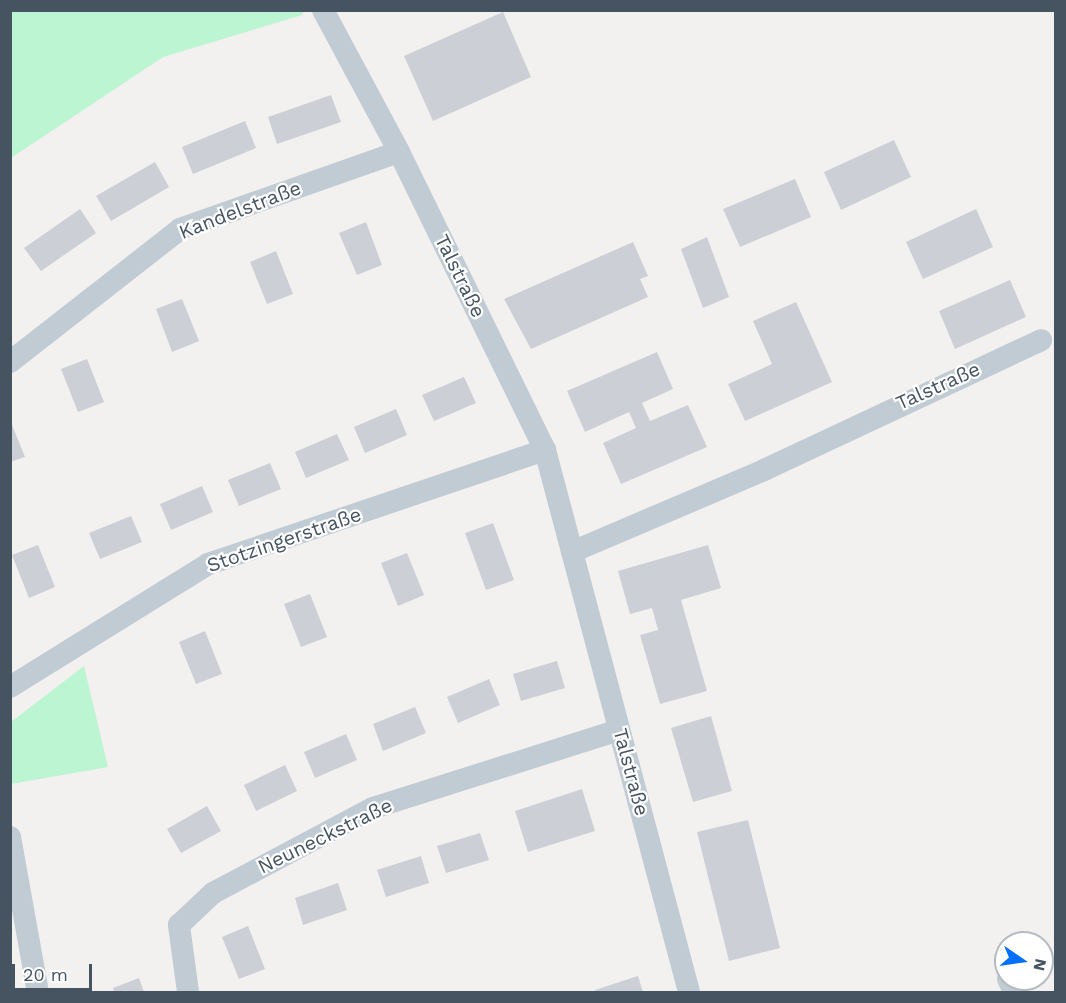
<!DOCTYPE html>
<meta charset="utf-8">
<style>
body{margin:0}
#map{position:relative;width:1066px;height:1003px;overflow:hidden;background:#f3f0f0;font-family:"Work Sans",sans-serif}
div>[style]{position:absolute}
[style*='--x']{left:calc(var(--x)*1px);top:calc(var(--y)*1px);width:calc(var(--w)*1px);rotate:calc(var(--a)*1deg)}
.green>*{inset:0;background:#bbf5d1}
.building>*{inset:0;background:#cccfd6}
.street>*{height:22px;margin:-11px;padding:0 11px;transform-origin:11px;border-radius:11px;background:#c0cbd4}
span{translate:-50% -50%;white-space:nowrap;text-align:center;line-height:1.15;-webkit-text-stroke:4.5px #fff;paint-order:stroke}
.street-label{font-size:20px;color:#465461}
.frame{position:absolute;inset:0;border:12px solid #465461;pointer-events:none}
.north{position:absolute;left:994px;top:931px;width:60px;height:60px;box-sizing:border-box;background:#fff;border:2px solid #b5bbc0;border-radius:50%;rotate:103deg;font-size:16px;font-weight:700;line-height:24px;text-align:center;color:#465461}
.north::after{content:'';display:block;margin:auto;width:21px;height:27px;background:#0470fa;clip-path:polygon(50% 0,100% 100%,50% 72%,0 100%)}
.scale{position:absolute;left:12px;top:964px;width:80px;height:27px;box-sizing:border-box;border:3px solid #465461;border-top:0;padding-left:8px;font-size:18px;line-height:21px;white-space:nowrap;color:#465461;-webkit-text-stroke:4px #fff;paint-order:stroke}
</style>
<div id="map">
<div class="green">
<i style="clip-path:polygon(11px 10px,304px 10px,304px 11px,302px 15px,163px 57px,11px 158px)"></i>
<i style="clip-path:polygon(84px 666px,108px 767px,11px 784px,11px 722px)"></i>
</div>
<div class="building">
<i style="clip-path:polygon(503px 12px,531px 77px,433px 121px,404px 56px)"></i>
<i style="clip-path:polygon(331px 95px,341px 122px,277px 144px,268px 117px)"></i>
<i style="clip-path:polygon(245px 121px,256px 148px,193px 174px,182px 147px)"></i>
<i style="clip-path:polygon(894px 140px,911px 177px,841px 210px,824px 172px)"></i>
<i style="clip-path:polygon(155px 162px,169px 187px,111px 221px,96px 196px)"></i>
<i style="clip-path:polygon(795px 179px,811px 217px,740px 247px,723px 209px)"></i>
<i style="clip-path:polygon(80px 209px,96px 233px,41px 271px,24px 248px)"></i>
<i style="clip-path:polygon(976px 209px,993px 247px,923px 279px,906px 242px)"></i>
<i style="clip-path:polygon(366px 222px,382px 265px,357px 275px,339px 233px)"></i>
<i style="clip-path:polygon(707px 237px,729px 297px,703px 308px,681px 249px)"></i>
<i style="clip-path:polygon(633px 242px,648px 276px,640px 279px,648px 297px,531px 349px,504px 299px)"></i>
<i style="clip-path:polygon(276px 251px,293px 294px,267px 304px,250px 262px)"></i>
<i style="clip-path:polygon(1010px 280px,1026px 317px,955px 349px,939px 311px)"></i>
<i style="clip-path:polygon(182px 299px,199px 341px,172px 352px,156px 309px)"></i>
<i style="clip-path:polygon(796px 302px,832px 382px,745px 421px,728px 384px,772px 364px,753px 321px)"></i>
<i style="clip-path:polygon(657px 352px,673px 389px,642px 403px,650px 421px,688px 405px,707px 447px,621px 484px,603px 443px,636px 428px,629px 412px,585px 432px,567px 391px)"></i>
<i style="clip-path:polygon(87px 359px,104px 402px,78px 412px,61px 369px)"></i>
<i style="clip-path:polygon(464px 377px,476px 403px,434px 421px,422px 395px)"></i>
<i style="clip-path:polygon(396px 409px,407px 435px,365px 453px,354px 427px)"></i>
<i style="clip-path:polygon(10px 420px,25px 457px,10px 462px)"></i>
<i style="clip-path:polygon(337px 434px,349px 460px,306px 478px,295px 452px)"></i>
<i style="clip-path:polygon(270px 463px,281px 489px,239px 506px,228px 480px)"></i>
<i style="clip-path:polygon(202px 486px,213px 512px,171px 530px,160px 504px)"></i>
<i style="clip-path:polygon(131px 516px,142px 542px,100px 559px,89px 533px)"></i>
<i style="clip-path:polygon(493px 523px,514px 580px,486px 590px,465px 533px)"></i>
<i style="clip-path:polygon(38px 545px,55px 587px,29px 598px,12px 555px)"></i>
<i style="clip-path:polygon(708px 545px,721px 588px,681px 600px,707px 691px,660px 704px,640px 635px,658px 630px,652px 608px,630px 614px,618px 571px)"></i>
<i style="clip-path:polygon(407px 553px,424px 595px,398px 606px,381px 563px)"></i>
<i style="clip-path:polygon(310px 594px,327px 637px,301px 647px,284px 604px)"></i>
<i style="clip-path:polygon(205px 631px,222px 674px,196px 684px,179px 642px)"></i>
<i style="clip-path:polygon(557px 661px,565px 688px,521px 701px,513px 674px)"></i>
<i style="clip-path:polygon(489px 679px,500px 705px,458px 723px,447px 697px)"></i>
<i style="clip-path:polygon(415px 707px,426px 733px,383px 751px,373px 724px)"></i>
<i style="clip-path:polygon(711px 716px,732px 791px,693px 802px,671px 728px)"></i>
<i style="clip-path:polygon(346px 734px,357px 760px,315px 778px,304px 752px)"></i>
<i style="clip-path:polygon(285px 765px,297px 791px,256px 811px,244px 785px)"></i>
<i style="clip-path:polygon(582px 789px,595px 831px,528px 852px,515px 811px)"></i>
<i style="clip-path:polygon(207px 806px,221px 831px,181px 853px,167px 829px)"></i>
<i style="clip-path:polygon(748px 820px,780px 948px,729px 961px,697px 832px)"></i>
<i style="clip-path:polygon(480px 833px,489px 860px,446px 873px,437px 846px)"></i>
<i style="clip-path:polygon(421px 856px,429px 883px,386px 897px,377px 870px)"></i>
<i style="clip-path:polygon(338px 883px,347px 910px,303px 925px,295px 898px)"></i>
<i style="clip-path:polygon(248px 926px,265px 969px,239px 979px,222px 937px)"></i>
<i style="clip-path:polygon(638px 976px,643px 992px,595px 992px,595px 990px)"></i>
<i style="clip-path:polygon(139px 978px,144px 992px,114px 992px,113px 988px)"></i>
</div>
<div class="street">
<i style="--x:323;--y:10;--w:161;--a:61.8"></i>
<i style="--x:399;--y:152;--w:332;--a:63.9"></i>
<i style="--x:545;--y:450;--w:561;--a:75.12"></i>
<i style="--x:10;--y:362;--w:216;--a:-38"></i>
<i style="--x:180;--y:229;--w:232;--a:-19.4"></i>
<i style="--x:572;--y:552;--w:209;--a:-23.1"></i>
<i style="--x:764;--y:470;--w:306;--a:-25.1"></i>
<i style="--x:10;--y:687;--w:233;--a:-31.8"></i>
<i style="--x:208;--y:564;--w:356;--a:-18.7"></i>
<i style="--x:10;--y:837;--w:158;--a:79.8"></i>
<i style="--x:1008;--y:979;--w:14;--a:65"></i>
<i style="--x:188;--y:992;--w:68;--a:-97.7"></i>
<i style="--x:179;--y:925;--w:47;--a:-43.3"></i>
<i style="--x:213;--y:893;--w:181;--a:-28"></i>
<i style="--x:373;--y:808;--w:258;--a:-17.6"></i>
</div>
<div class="street-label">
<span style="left:240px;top:210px;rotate:-21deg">Kandelstraße</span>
<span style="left:460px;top:276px;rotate:64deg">Talstraße</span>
<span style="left:938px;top:386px;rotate:-24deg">Talstraße</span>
<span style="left:284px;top:540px;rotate:-19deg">Stotzingerstraße</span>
<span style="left:631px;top:772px;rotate:75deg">Talstraße</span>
<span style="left:325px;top:836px;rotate:-26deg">Neuneckstraße</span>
</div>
<div class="frame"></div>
<div class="north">N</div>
<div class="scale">20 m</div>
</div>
